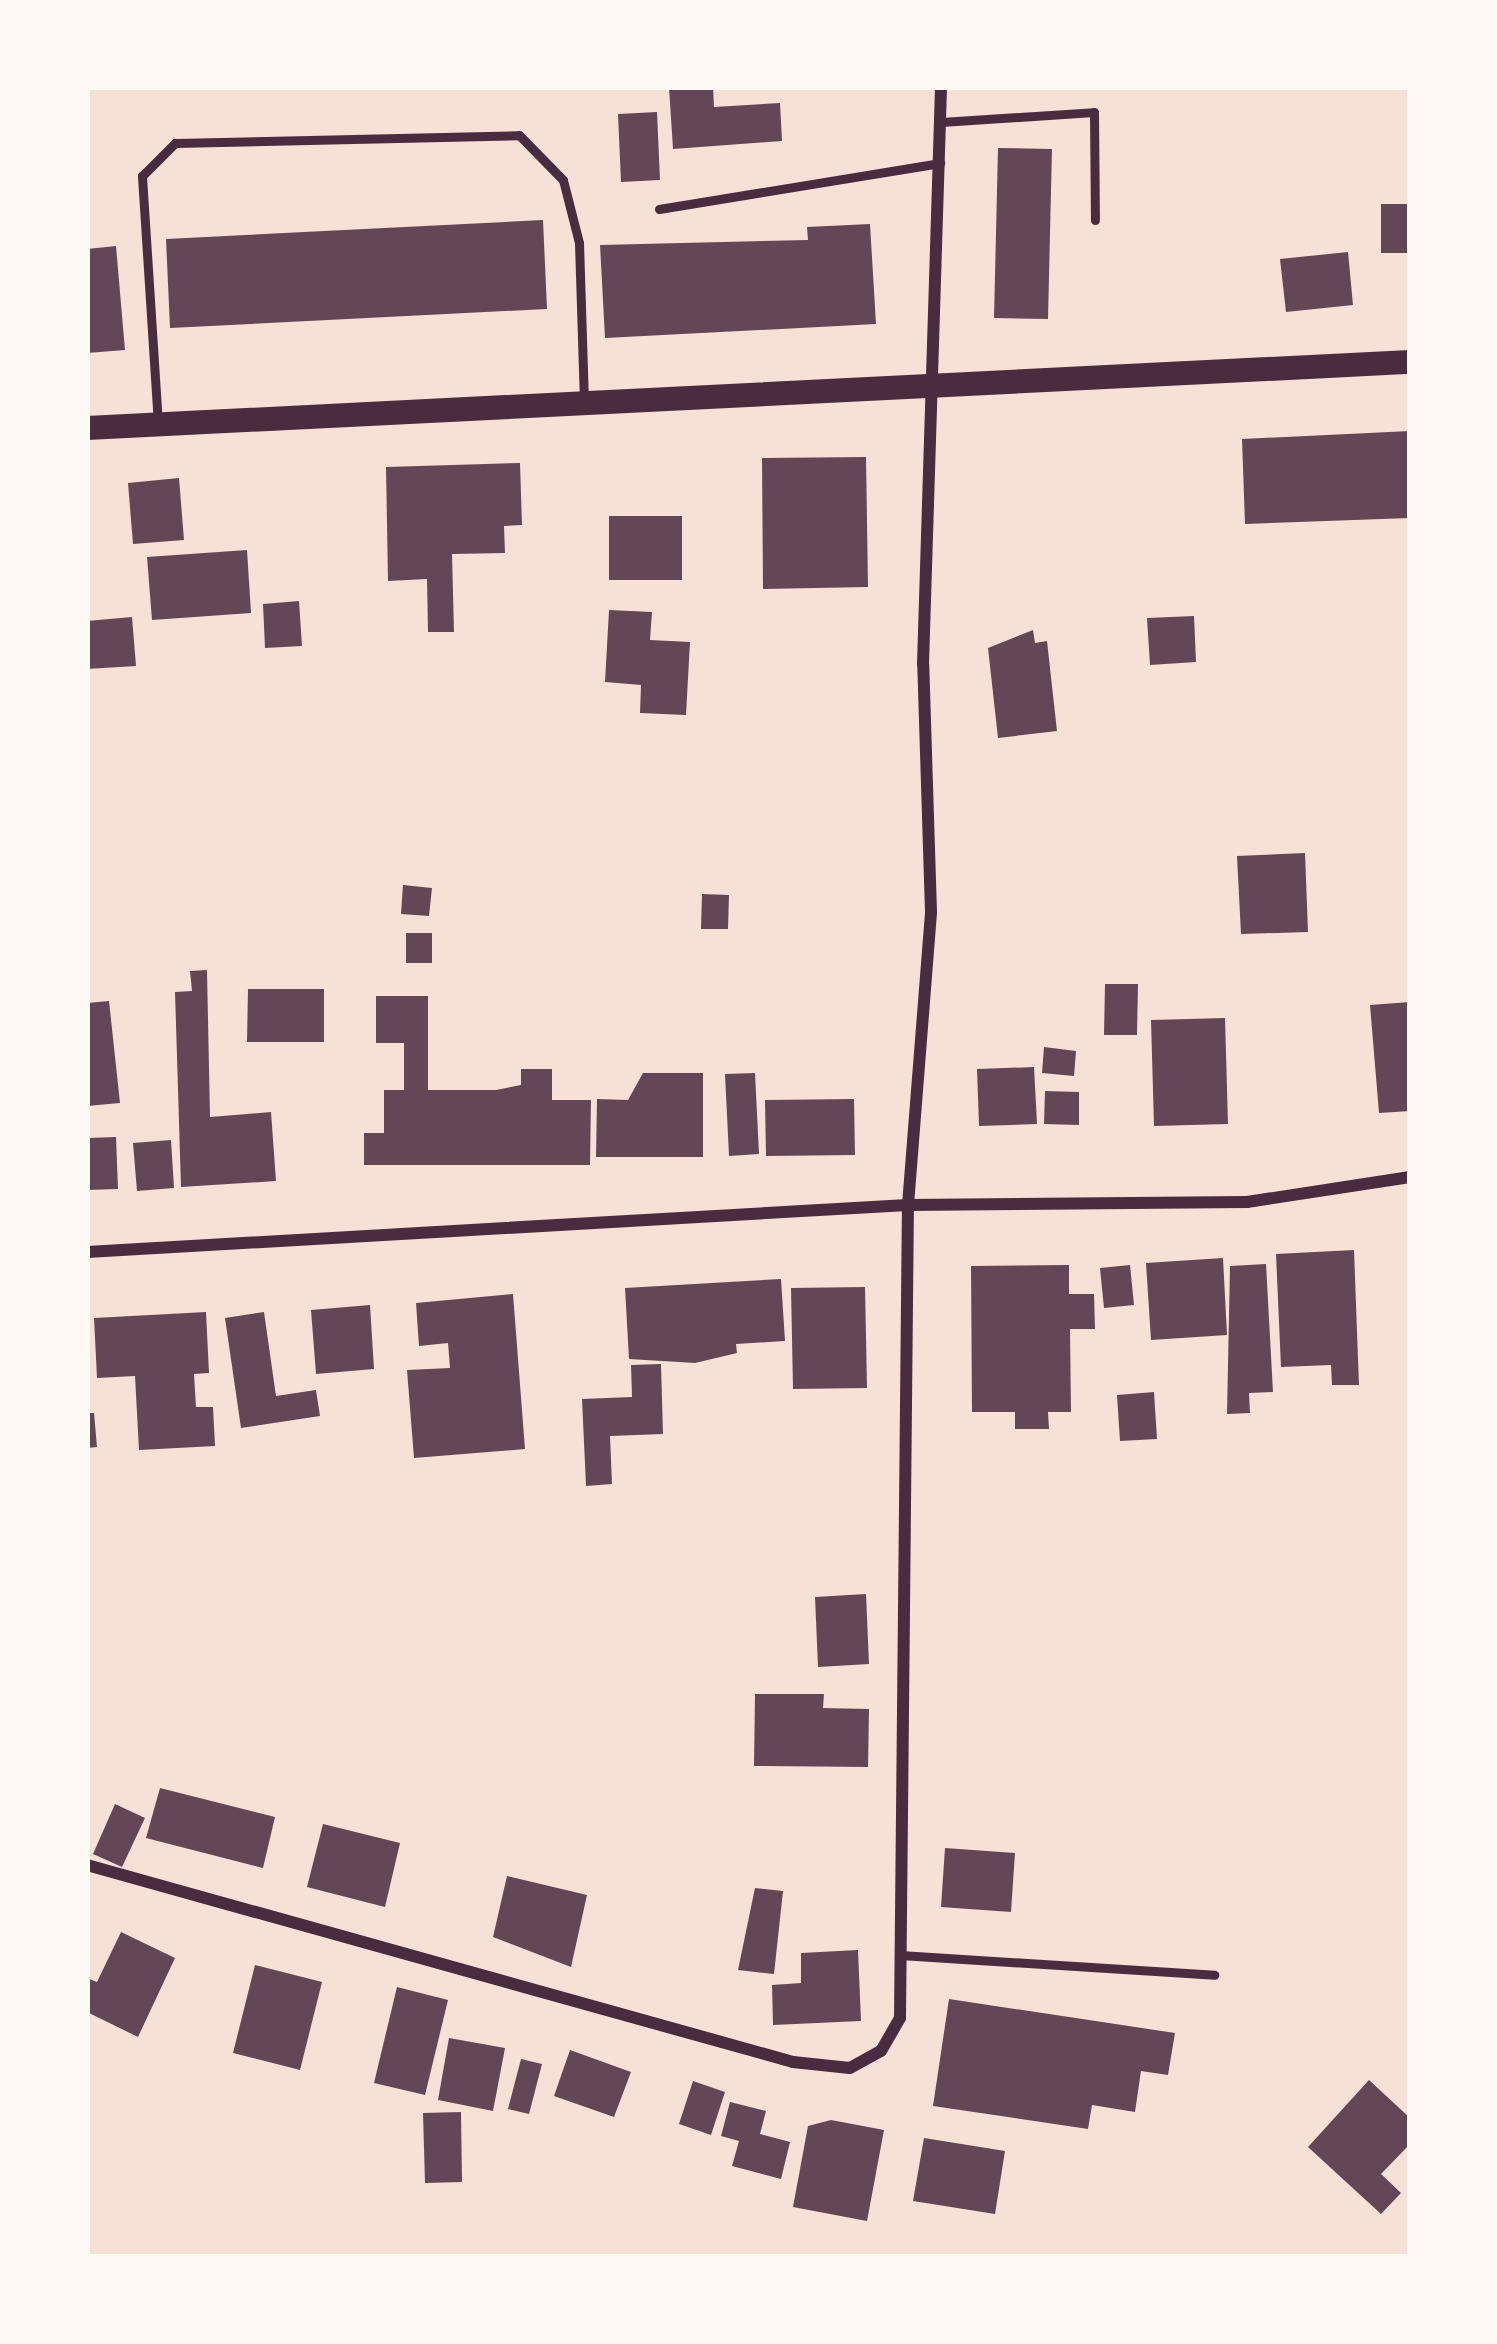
<!DOCTYPE html>
<style>
body{margin:0}
#map{position:relative;width:1497px;height:2344px;overflow:hidden;background:#f7e1d7;font-family:Commissioner,sans-serif}
div>[style]{position:absolute}
[style*='--x']{left:calc(var(--x)*1px);top:calc(var(--y)*1px);width:calc(var(--w)*1px);rotate:calc(var(--a)*1deg)}
.building>*{inset:0;background:#644757}
.service>*{height:9px;margin:-4.5px;padding:0 4.5px;transform-origin:4.5px;border-radius:4.5px;background:#4a2c40}
.minor>*{height:12px;margin:-6px;padding:0 6px;transform-origin:6px;border-radius:6px;background:#4a2c40}
.secondary>*{height:24px;margin:-12px;padding:0 12px;transform-origin:12px;border-radius:12px;background:#4a2c40}
span{translate:-50% -50%;white-space:nowrap;text-align:center;line-height:1.15;-webkit-text-stroke:10px #fffaf5;paint-order:stroke}
.frame{position:absolute;inset:0;border:90px solid #fffaf5;pointer-events:none}
</style>
<div id="map">
<div class="building">
<i style="clip-path:polygon(669px 87px,713px 87px,714px 107px,780px 103px,782px 141px,673px 149px)"></i>
<i style="clip-path:polygon(657px 112px,660px 180px,621px 182px,618px 114px)"></i>
<i style="clip-path:polygon(998px 148px,1052px 149px,1048px 319px,994px 318px)"></i>
<i style="clip-path:polygon(1381px 204px,1410px 204px,1410px 253px,1381px 253px)"></i>
<i style="clip-path:polygon(543px 220px,547px 309px,170px 328px,166px 239px)"></i>
<i style="clip-path:polygon(870px 224px,876px 324px,605px 338px,600px 245px,808px 240px,807px 227px)"></i>
<i style="clip-path:polygon(116px 246px,125px 350px,87px 353px,87px 249px)"></i>
<i style="clip-path:polygon(1348px 252px,1353px 305px,1286px 312px,1280px 259px)"></i>
<i style="clip-path:polygon(1410px 431px,1410px 518px,1245px 524px,1242px 439px)"></i>
<i style="clip-path:polygon(866px 457px,868px 587px,763px 589px,762px 458px)"></i>
<i style="clip-path:polygon(520px 463px,522px 525px,504px 526px,505px 553px,452px 554px,454px 632px,428px 632px,427px 579px,388px 581px,386px 467px)"></i>
<i style="clip-path:polygon(179px 478px,184px 540px,133px 544px,128px 483px)"></i>
<i style="clip-path:polygon(609px 516px,682px 516px,682px 580px,609px 580px)"></i>
<i style="clip-path:polygon(247px 550px,251px 613px,152px 620px,147px 557px)"></i>
<i style="clip-path:polygon(299px 601px,302px 646px,265px 648px,263px 604px)"></i>
<i style="clip-path:polygon(609px 610px,652px 612px,650px 640px,690px 642px,686px 715px,640px 713px,641px 685px,605px 682px)"></i>
<i style="clip-path:polygon(1194px 616px,1196px 662px,1150px 665px,1147px 618px)"></i>
<i style="clip-path:polygon(132px 617px,136px 666px,87px 669px,87px 621px)"></i>
<i style="clip-path:polygon(1033px 630px,1035px 643px,1047px 641px,1057px 731px,998px 738px,988px 648px)"></i>
<i style="clip-path:polygon(1305px 853px,1308px 932px,1241px 934px,1237px 856px)"></i>
<i style="clip-path:polygon(403px 885px,432px 888px,429px 916px,401px 914px)"></i>
<i style="clip-path:polygon(702px 894px,729px 895px,728px 929px,701px 929px)"></i>
<i style="clip-path:polygon(406px 933px,432px 933px,432px 963px,406px 963px)"></i>
<i style="clip-path:polygon(207px 970px,210px 1117px,271px 1112px,276px 1181px,181px 1187px,175px 992px,192px 991px,190px 971px)"></i>
<i style="clip-path:polygon(1105px 984px,1138px 984px,1137px 1035px,1104px 1035px)"></i>
<i style="clip-path:polygon(248px 989px,324px 989px,324px 1042px,247px 1042px)"></i>
<i style="clip-path:polygon(376px 996px,428px 996px,428px 1090px,496px 1090px,521px 1085px,521px 1069px,552px 1069px,552px 1100px,591px 1100px,590px 1165px,364px 1165px,364px 1133px,384px 1133px,384px 1090px,404px 1090px,404px 1043px,376px 1043px)"></i>
<i style="clip-path:polygon(109px 1001px,120px 1103px,87px 1106px,87px 1003px)"></i>
<i style="clip-path:polygon(1410px 1002px,1410px 1111px,1379px 1113px,1370px 1005px)"></i>
<i style="clip-path:polygon(1225px 1018px,1228px 1124px,1154px 1126px,1151px 1020px)"></i>
<i style="clip-path:polygon(1044px 1047px,1076px 1051px,1074px 1076px,1042px 1073px)"></i>
<i style="clip-path:polygon(1034px 1067px,1037px 1124px,979px 1126px,977px 1069px)"></i>
<i style="clip-path:polygon(643px 1073px,703px 1073px,703px 1157px,596px 1157px,597px 1099px,628px 1100px)"></i>
<i style="clip-path:polygon(755px 1073px,759px 1154px,729px 1156px,725px 1074px)"></i>
<i style="clip-path:polygon(1045px 1091px,1079px 1092px,1079px 1125px,1044px 1124px)"></i>
<i style="clip-path:polygon(854px 1099px,855px 1155px,766px 1156px,765px 1100px)"></i>
<i style="clip-path:polygon(116px 1137px,118px 1189px,87px 1190px,87px 1138px)"></i>
<i style="clip-path:polygon(171px 1140px,174px 1188px,137px 1191px,133px 1143px)"></i>
<i style="clip-path:polygon(1354px 1250px,1359px 1385px,1332px 1385px,1331px 1365px,1281px 1367px,1276px 1254px)"></i>
<i style="clip-path:polygon(1223px 1258px,1227px 1335px,1151px 1340px,1146px 1263px)"></i>
<i style="clip-path:polygon(1266px 1264px,1273px 1392px,1249px 1393px,1250px 1413px,1227px 1414px,1230px 1266px)"></i>
<i style="clip-path:polygon(1069px 1265px,1069px 1294px,1094px 1294px,1095px 1329px,1070px 1329px,1071px 1412px,1048px 1412px,1049px 1429px,1015px 1429px,1015px 1412px,972px 1412px,971px 1266px)"></i>
<i style="clip-path:polygon(1130px 1265px,1134px 1305px,1104px 1308px,1100px 1268px)"></i>
<i style="clip-path:polygon(781px 1279px,785px 1341px,736px 1344px,737px 1353px,695px 1363px,629px 1359px,625px 1288px)"></i>
<i style="clip-path:polygon(865px 1287px,867px 1388px,793px 1389px,791px 1288px)"></i>
<i style="clip-path:polygon(513px 1294px,525px 1449px,414px 1458px,407px 1370px,450px 1368px,448px 1343px,419px 1346px,416px 1303px)"></i>
<i style="clip-path:polygon(370px 1305px,374px 1369px,316px 1374px,311px 1310px)"></i>
<i style="clip-path:polygon(206px 1312px,209px 1373px,194px 1374px,196px 1407px,213px 1407px,215px 1446px,139px 1450px,135px 1376px,97px 1378px,94px 1318px)"></i>
<i style="clip-path:polygon(264px 1312px,276px 1396px,316px 1390px,320px 1416px,241px 1428px,225px 1318px)"></i>
<i style="clip-path:polygon(661px 1364px,663px 1434px,610px 1436px,612px 1484px,586px 1486px,582px 1399px,632px 1397px,631px 1365px)"></i>
<i style="clip-path:polygon(1154px 1392px,1157px 1439px,1120px 1441px,1117px 1395px)"></i>
<i style="clip-path:polygon(87px 1413px,94px 1413px,97px 1447px,87px 1448px)"></i>
<i style="clip-path:polygon(866px 1594px,869px 1664px,818px 1667px,815px 1597px)"></i>
<i style="clip-path:polygon(755px 1694px,824px 1694px,823px 1708px,869px 1709px,868px 1767px,754px 1766px)"></i>
<i style="clip-path:polygon(160px 1788px,275px 1817px,263px 1868px,146px 1838px)"></i>
<i style="clip-path:polygon(115px 1804px,145px 1818px,122px 1867px,93px 1854px)"></i>
<i style="clip-path:polygon(323px 1824px,400px 1843px,385px 1907px,307px 1887px)"></i>
<i style="clip-path:polygon(945px 1848px,1015px 1853px,1011px 1912px,941px 1907px)"></i>
<i style="clip-path:polygon(507px 1876px,587px 1895px,571px 1967px,493px 1937px)"></i>
<i style="clip-path:polygon(755px 1888px,783px 1891px,774px 1974px,738px 1970px)"></i>
<i style="clip-path:polygon(121px 1932px,175px 1958px,138px 2037px,87px 2012px,87px 1978px,97px 1982px)"></i>
<i style="clip-path:polygon(858px 1950px,861px 2021px,773px 2025px,772px 1985px,801px 1983px,801px 1953px)"></i>
<i style="clip-path:polygon(255px 1965px,322px 1982px,300px 2070px,233px 2053px)"></i>
<i style="clip-path:polygon(397px 1987px,448px 2000px,425px 2095px,374px 2083px)"></i>
<i style="clip-path:polygon(949px 1999px,1175px 2033px,1168px 2075px,1141px 2071px,1135px 2112px,1092px 2105px,1088px 2129px,933px 2106px)"></i>
<i style="clip-path:polygon(449px 2038px,505px 2048px,493px 2111px,438px 2100px)"></i>
<i style="clip-path:polygon(570px 2050px,631px 2072px,614px 2117px,554px 2096px)"></i>
<i style="clip-path:polygon(521px 2059px,542px 2064px,529px 2114px,508px 2109px)"></i>
<i style="clip-path:polygon(1369px 2080px,1410px 2118px,1410px 2144px,1381px 2174px,1401px 2193px,1381px 2214px,1308px 2147px)"></i>
<i style="clip-path:polygon(693px 2081px,725px 2092px,711px 2135px,679px 2124px)"></i>
<i style="clip-path:polygon(730px 2102px,766px 2111px,760px 2134px,790px 2142px,781px 2179px,732px 2166px,739px 2141px,721px 2136px)"></i>
<i style="clip-path:polygon(461px 2112px,462px 2182px,425px 2183px,423px 2113px)"></i>
<i style="clip-path:polygon(831px 2120px,884px 2130px,867px 2221px,793px 2207px,808px 2126px)"></i>
<i style="clip-path:polygon(924px 2138px,1005px 2151px,995px 2214px,913px 2201px)"></i>
</div>
<div class="service">
<i style="--x:941;--y:122;--w:153;--a:-3.7"></i>
<i style="--x:1094;--y:112;--w:108;--a:89.5"></i>
<i style="--x:659;--y:209;--w:285;--a:-9.3"></i>
<i style="--x:158;--y:424;--w:249;--a:-93.7"></i>
<i style="--x:142;--y:176;--w:47;--a:-45"></i>
<i style="--x:175;--y:143;--w:344;--a:-1.3"></i>
<i style="--x:519;--y:135;--w:63;--a:45.6"></i>
<i style="--x:563;--y:180;--w:65;--a:75.7"></i>
<i style="--x:579;--y:243;--w:157;--a:88.2"></i>
<i style="--x:900;--y:1955;--w:315;--a:3.6"></i>
</div>
<div class="minor">
<i style="--x:87;--y:1252;--w:822;--a:-3.28"></i>
<i style="--x:908;--y:1205;--w:339;--a:-0.5"></i>
<i style="--x:1247;--y:1202;--w:165;--a:-8.7"></i>
<i style="--x:87;--y:1865;--w:733;--a:15.59"></i>
<i style="--x:793;--y:2062;--w:57;--a:6"></i>
<i style="--x:850;--y:2068;--w:35;--a:-29"></i>
<i style="--x:881;--y:2051;--w:38;--a:-60"></i>
<i style="--x:900;--y:2018;--w:813;--a:-89.44"></i>
<i style="--x:908;--y:1205;--w:294;--a:-85.5"></i>
<i style="--x:931;--y:912;--w:248;--a:-91.8"></i>
<i style="--x:923;--y:664;--w:577;--a:-88.21"></i>
</div>
<div class="secondary">
<i style="--x:87;--y:428;--w:1325;--a:-2.86"></i>
</div>
<div class="frame"></div>
</div>
